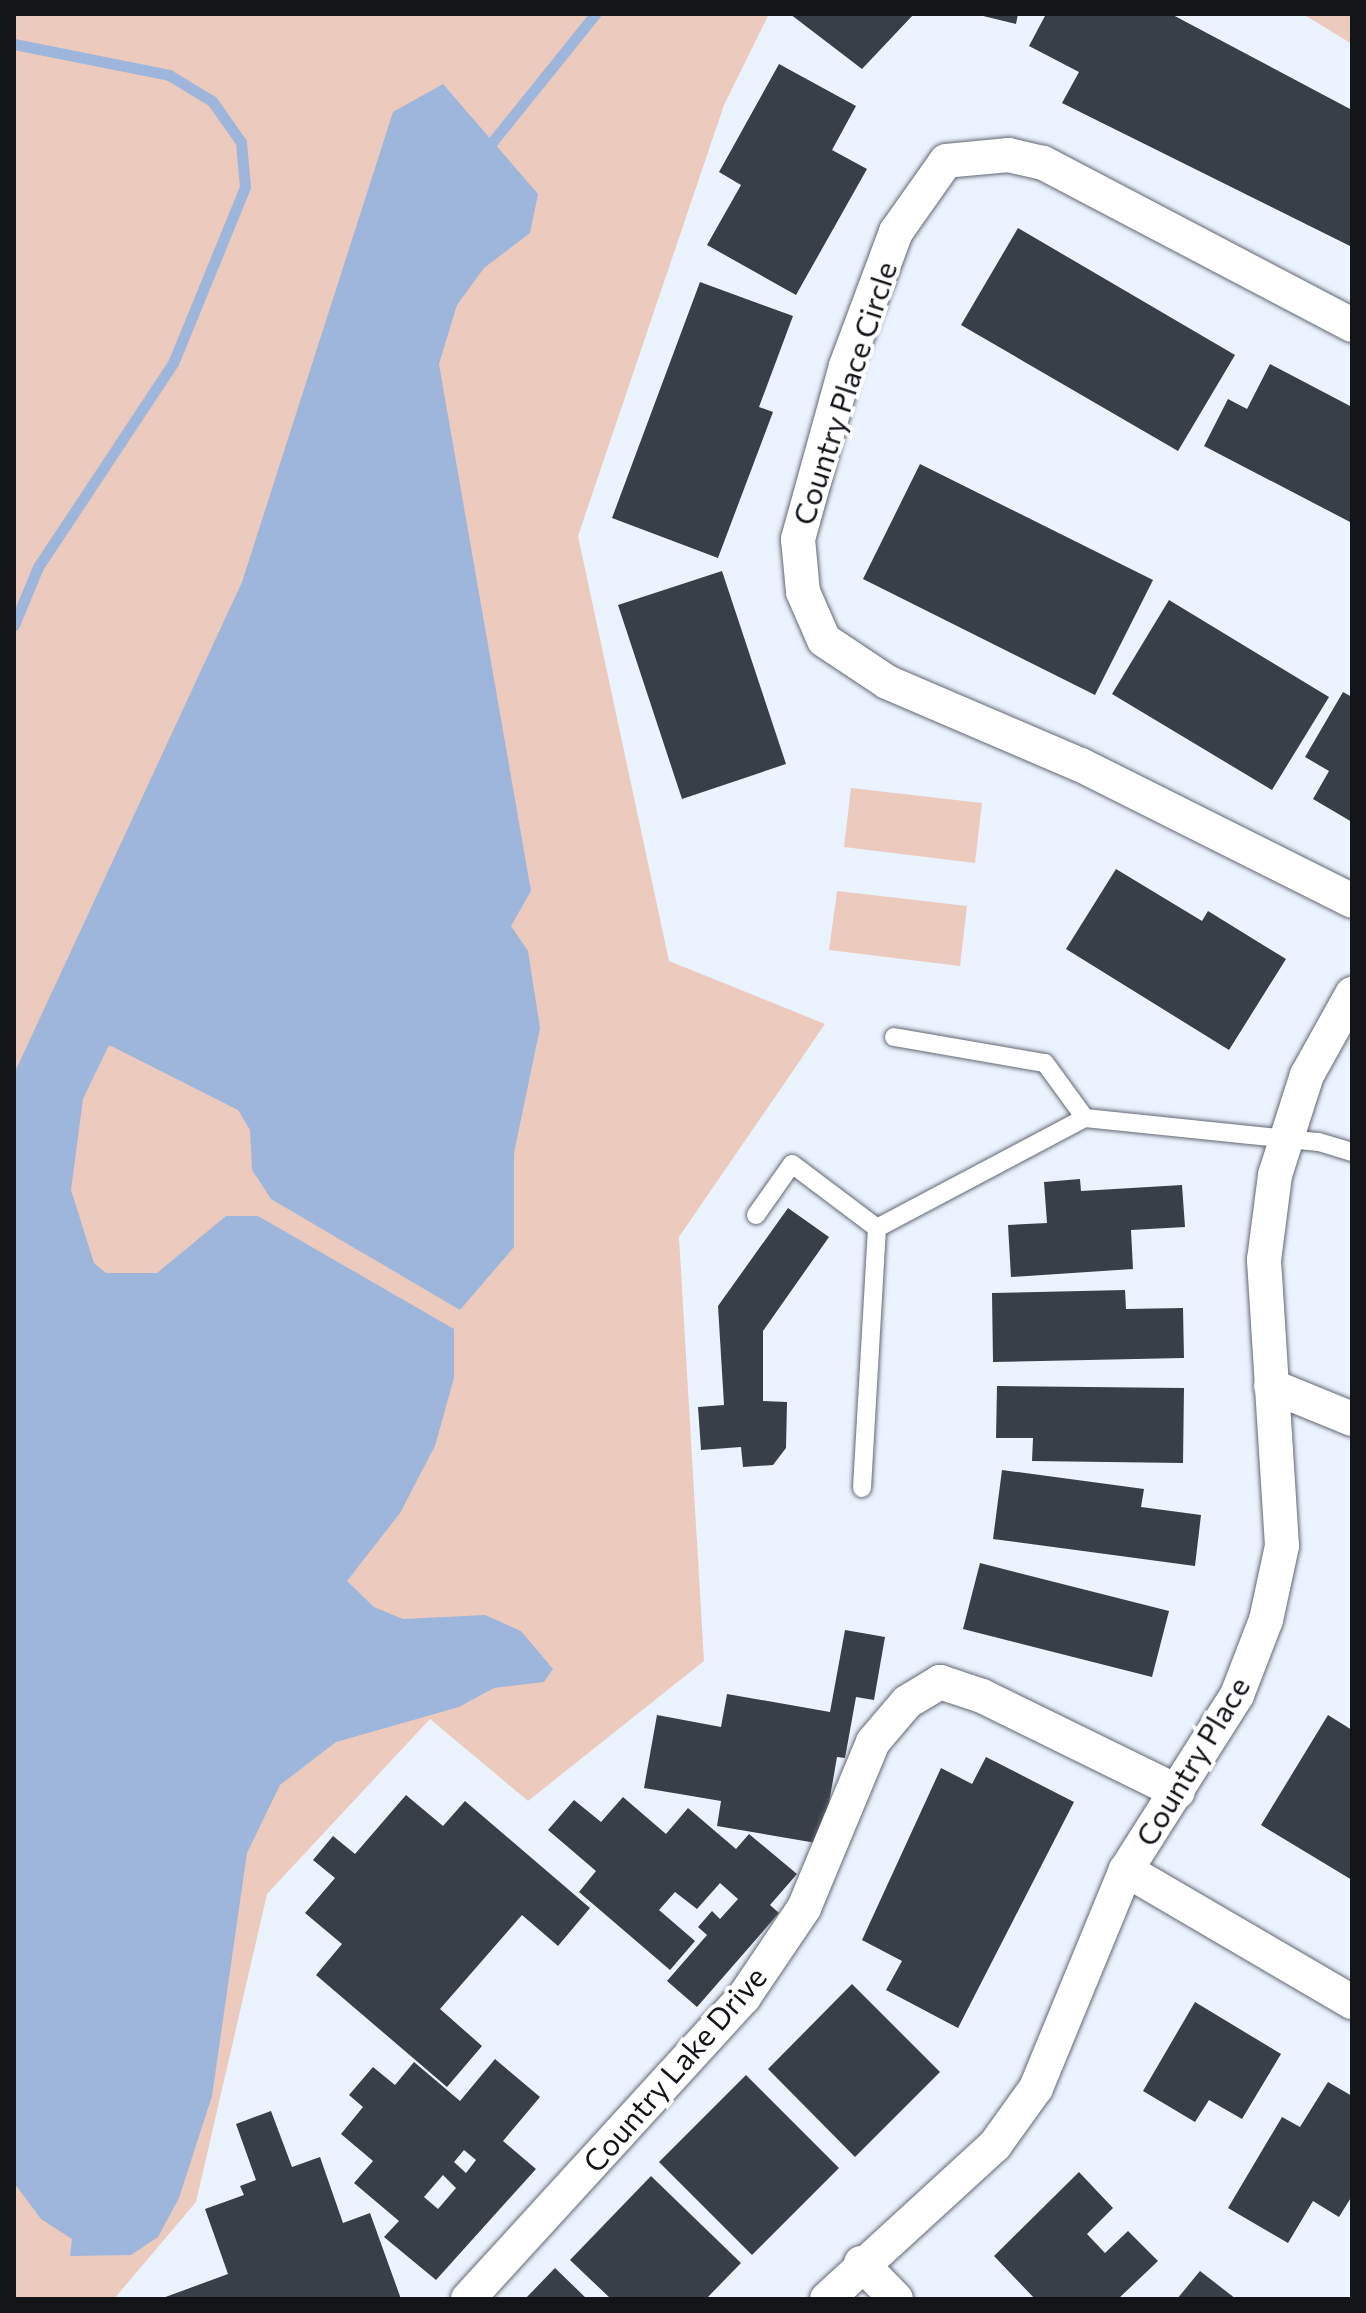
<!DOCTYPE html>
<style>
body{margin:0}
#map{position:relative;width:1366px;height:2313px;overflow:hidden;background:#ebf3fe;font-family:Commissioner,sans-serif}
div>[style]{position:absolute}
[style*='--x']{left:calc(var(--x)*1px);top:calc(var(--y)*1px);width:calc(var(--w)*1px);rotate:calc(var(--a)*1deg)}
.green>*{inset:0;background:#eccbbe}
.water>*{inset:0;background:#9eb6dc}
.stream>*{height:11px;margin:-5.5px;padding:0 5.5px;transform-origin:5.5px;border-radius:5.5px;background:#9eb6dc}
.building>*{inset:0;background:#393f48}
.roads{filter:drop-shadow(0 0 2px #626872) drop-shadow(0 0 2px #626872)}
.service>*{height:18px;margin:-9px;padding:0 9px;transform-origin:9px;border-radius:9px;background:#fff}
.minor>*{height:34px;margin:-17px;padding:0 17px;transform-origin:17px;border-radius:17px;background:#fff}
span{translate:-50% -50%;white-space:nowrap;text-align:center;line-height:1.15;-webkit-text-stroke:8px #fff;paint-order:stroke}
.street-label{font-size:30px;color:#121418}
.frame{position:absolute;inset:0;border:16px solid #121418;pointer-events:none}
</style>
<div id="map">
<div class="green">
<i style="clip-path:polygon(14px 14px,769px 14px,724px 105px,578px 536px,669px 961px,825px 1024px,679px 1237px,704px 1661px,528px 1801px,430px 1719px,267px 1894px,196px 2202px,114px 2299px,14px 2299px)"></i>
<i style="clip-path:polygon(1303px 14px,1352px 14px,1352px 44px)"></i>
<i style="clip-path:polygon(851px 788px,982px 803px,975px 863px,844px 847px)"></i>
<i style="clip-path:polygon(837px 891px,967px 906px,960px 966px,829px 950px)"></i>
</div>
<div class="water">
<i style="clip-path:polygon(443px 84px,538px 194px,530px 233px,484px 268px,457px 305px,439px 364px,531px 891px,511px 926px,528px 951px,540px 1028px,514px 1153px,514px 1247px,460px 1310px,271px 1199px,252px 1170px,250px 1130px,238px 1110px,109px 1045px,83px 1099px,71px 1190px,94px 1263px,106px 1273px,157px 1273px,226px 1216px,258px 1216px,454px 1329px,454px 1378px,435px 1446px,400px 1513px,347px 1581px,374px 1607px,403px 1619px,485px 1615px,521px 1631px,553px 1669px,544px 1682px,494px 1688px,459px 1707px,336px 1742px,280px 1785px,247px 1853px,212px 2096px,179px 2198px,158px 2237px,131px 2255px,70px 2256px,72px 2239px,41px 2219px,14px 2183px,14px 1074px,242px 582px,393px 112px)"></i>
</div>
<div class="stream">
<i style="--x:14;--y:44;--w:158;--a:11.3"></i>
<i style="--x:169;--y:75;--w:50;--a:31.2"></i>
<i style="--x:212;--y:101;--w:50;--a:54.7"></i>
<i style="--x:241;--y:142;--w:45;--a:84.9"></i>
<i style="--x:245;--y:187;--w:190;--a:112.2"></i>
<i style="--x:173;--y:363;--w:245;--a:123.5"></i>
<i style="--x:38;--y:567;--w:63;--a:112.5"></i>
<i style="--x:485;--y:151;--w:176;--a:-51.2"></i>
</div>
<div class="building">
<i style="clip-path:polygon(790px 14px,914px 14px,862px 69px)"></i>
<i style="clip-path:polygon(975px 14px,1018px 14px,1016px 24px)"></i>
<i style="clip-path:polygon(1046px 14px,1171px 14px,1352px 110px,1352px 247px,1062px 103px,1079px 72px,1029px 46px)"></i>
<i style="clip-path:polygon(779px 64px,856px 106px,832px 150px,867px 169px,796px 295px,707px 245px,741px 185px,719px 172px)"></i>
<i style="clip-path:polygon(1018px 228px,1235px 355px,1178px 451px,961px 325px)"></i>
<i style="clip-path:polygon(700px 282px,793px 316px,759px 407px,773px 412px,718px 558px,612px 518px)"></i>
<i style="clip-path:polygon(1270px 364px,1352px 407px,1352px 523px,1204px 446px,1228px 399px,1247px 409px)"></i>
<i style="clip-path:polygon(920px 464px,1153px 580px,1095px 695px,863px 579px)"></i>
<i style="clip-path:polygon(722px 571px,786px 764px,682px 799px,618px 605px)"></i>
<i style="clip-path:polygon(1169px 600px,1329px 697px,1272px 790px,1112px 694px)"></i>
<i style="clip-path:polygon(1343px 692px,1352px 697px,1352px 822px,1313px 799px,1329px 771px,1305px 757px)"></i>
<i style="clip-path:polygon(1116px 869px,1202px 921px,1208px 911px,1286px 959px,1229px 1050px,1066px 949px)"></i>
<i style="clip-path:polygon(1080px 1179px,1081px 1191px,1182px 1185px,1185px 1227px,1131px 1230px,1133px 1269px,1011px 1277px,1008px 1225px,1047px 1223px,1044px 1182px)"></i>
<i style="clip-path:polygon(788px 1208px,829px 1237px,763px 1331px,763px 1401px,787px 1402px,786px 1448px,773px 1465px,743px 1467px,741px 1447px,701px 1450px,698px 1407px,724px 1405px,718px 1306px)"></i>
<i style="clip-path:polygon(1125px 1290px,1126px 1309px,1183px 1308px,1184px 1358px,993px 1362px,992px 1293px)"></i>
<i style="clip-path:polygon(997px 1386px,1184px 1388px,1183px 1463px,1032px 1461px,1033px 1438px,996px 1438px)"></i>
<i style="clip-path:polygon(1002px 1470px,1144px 1489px,1141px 1507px,1201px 1515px,1195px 1566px,993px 1539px)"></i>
<i style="clip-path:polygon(980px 1563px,1169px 1611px,1152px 1677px,963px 1629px)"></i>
<i style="clip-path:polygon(845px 1630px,885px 1637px,874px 1700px,856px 1697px,845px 1758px,837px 1757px,822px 1844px,717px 1826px,721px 1801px,644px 1788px,657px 1715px,721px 1727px,727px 1694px,830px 1712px)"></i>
<i style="clip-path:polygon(1328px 1715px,1352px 1730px,1352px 1880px,1261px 1825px)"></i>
<i style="clip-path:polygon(986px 1757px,1074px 1802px,958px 2028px,886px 1990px,902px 1961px,862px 1940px,941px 1768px,972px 1784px)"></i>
<i style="clip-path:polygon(406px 1795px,443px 1826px,465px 1801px,590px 1908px,558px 1946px,522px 1915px,440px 2009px,482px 2046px,447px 2087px,316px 1975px,342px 1944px,305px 1913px,335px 1878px,313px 1860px,333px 1836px,355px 1854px)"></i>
<i style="clip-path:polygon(623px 1797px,666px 1834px,688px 1808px,736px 1849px,749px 1834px,797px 1874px,770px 1905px,779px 1913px,697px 2007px,667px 1981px,707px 1935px,698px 1927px,712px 1911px,720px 1919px,738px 1899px,720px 1883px,697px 1909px,675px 1892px,659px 1910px,695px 1941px,670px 1970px,579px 1892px,596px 1871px,548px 1830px,574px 1800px,601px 1822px)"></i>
<i style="clip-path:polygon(852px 1984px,940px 2072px,855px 2157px,768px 2069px)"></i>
<i style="clip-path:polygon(1195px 2002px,1281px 2054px,1242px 2119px,1209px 2100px,1195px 2122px,1143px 2091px)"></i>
<i style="clip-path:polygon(evenodd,495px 2059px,540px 2097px,503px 2141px,536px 2169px,436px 2280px,384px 2237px,399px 2221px,354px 2183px,373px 2161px,341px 2134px,363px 2107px,349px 2095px,373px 2067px,395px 2085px,414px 2062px,460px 2101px,495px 2059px,464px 2150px,476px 2160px,466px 2173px,454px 2162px,464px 2150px,495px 2059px,443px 2175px,456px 2188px,438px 2209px,424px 2197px,443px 2175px)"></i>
<i style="clip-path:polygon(746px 2075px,839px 2168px,752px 2255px,659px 2162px)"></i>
<i style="clip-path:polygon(1328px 2082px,1352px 2096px,1352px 2196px,1339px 2217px,1313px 2201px,1288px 2243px,1228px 2208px,1282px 2117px,1300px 2127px)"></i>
<i style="clip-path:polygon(271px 2111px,292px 2167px,320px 2157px,343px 2223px,370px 2213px,401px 2299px,160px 2299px,228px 2274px,205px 2209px,244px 2195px,240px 2186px,256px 2180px,236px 2124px)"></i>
<i style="clip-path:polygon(1079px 2172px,1113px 2208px,1087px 2234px,1105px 2253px,1128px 2231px,1158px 2261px,1118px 2299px,1035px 2299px,994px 2256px)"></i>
<i style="clip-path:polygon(651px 2176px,741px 2263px,706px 2299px,611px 2299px,570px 2260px)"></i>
<i style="clip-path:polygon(555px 2268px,587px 2299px,525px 2299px)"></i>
<i style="clip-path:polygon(1200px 2271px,1236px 2299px,1177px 2299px)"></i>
</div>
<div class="roads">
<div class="service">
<i style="--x:894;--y:1037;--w:153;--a:9.8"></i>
<i style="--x:1045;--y:1063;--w:68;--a:54"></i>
<i style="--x:756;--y:1215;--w:62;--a:-54.8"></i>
<i style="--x:792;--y:1164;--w:106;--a:37"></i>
<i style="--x:862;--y:1488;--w:260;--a:-86.7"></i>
<i style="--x:877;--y:1228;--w:235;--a:-27.9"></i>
<i style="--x:1085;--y:1118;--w:235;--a:5.9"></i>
<i style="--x:1319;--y:1142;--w:34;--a:17"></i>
</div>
<div class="minor">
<i style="--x:1352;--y:325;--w:349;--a:-152.3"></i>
<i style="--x:1043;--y:163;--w:35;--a:-167"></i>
<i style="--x:1009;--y:155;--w:63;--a:174.6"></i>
<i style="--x:946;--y:161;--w:87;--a:125.2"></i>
<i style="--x:896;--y:232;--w:143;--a:110.5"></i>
<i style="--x:846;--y:366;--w:180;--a:105.5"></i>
<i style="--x:798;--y:539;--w:53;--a:84.6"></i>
<i style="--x:803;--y:592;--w:52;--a:66.4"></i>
<i style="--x:824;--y:640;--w:76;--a:33.7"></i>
<i style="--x:887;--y:682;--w:211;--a:23.2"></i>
<i style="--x:1081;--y:765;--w:303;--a:26.6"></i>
<i style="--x:1271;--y:1386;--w:87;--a:22.2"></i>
<i style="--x:1126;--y:1870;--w:262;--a:30.3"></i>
<i style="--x:861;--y:2263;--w:50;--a:45.8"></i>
<i style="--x:468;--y:2299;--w:409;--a:-47.6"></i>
<i style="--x:744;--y:1997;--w:107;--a:-56"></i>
<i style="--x:804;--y:1908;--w:180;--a:-67.4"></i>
<i style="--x:873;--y:1742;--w:52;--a:-49.6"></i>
<i style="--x:907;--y:1702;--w:39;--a:-31"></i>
<i style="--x:940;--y:1682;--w:44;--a:18.4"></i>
<i style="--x:982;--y:1696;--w:218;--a:26.1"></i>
<i style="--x:827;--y:2299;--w:228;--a:-42.5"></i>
<i style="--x:995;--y:2145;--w:70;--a:-54.3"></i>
<i style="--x:1036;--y:2088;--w:236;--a:-67.6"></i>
<i style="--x:1126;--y:1870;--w:207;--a:-57.6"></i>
<i style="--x:1237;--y:1695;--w:80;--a:-68.9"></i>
<i style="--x:1266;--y:1620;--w:76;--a:-77.8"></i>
<i style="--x:1282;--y:1546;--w:287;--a:-93.6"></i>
<i style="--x:1264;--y:1260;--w:86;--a:-82.6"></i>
<i style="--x:1275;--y:1175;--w:105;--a:-72.3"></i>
<i style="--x:1307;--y:1075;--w:93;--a:-60.9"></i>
</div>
</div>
<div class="street-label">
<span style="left:844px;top:393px;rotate:-72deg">Country Place Circle</span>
<span style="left:1192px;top:1761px;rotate:-59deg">Country Place</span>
<span style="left:674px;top:2069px;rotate:-49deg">Country Lake Drive</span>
</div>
<div class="frame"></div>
</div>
